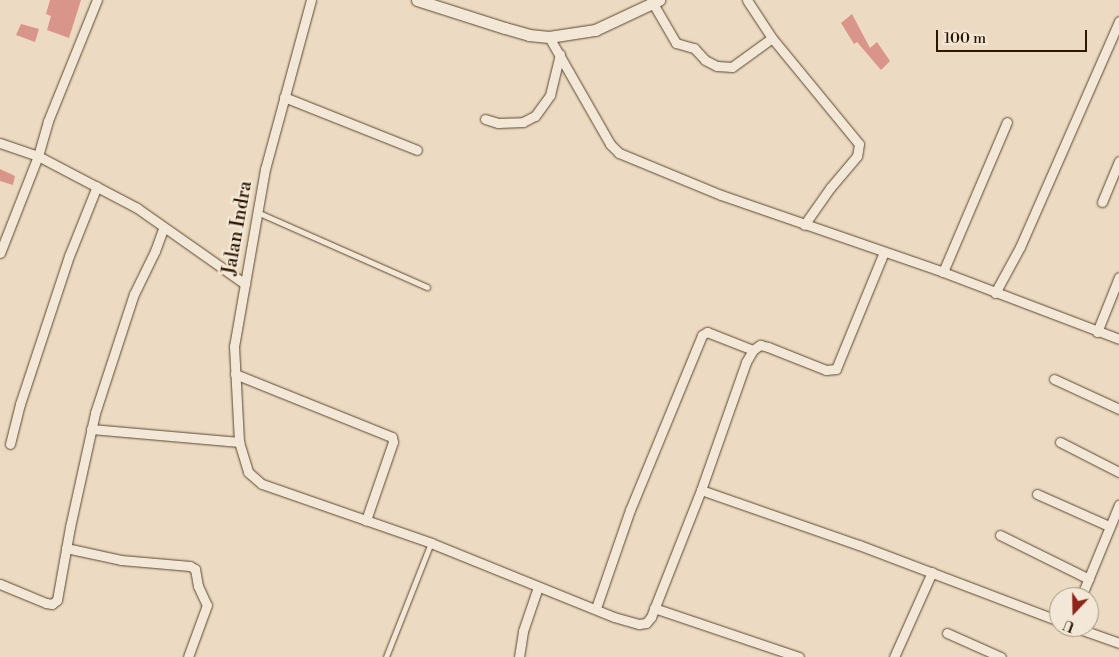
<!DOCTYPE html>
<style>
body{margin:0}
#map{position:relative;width:1119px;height:657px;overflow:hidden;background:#ecdbc2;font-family:"Libre Bodoni",serif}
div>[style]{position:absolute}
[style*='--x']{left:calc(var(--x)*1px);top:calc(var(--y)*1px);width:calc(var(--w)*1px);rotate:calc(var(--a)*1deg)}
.building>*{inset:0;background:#da958a}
.roads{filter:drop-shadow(0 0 1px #5c4730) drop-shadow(0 0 1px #5c4730)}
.lane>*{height:4.5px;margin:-2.25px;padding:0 2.25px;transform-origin:2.25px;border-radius:2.25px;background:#f3e8d7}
.street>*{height:9px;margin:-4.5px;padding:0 4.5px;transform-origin:4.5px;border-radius:4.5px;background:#f3e8d7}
.secondary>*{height:11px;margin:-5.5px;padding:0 5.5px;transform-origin:5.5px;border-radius:5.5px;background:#f3e8d7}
span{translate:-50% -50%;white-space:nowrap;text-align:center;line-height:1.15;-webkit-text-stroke:4.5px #f3e8d7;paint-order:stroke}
.street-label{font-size:19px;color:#2c1600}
.north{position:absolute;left:1049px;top:587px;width:50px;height:50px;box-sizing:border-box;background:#f3e8d7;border:1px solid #a39481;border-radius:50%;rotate:201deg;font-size:14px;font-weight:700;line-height:20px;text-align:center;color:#2c1600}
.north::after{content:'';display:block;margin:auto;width:18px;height:22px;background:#8f2418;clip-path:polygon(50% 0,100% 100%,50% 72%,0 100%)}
.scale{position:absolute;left:936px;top:30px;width:151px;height:22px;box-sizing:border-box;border:2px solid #2c1600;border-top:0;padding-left:6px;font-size:15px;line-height:18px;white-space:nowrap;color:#2c1600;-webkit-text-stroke:4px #f3e8d7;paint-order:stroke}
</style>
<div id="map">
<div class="building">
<i style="clip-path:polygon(50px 0,81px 0,69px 38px,47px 30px,51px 16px,46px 14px)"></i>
<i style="clip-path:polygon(852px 14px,870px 48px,877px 42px,890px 61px,881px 70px,857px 42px,854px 44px,841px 23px)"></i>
<i style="clip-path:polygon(21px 24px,39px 29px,35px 42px,16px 35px)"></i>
<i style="clip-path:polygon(0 169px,15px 176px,13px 185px,0 181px)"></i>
</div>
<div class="roads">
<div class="lane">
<i style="--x:257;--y:212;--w:186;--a:23.8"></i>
<i style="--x:386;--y:657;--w:123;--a:-68.5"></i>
</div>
<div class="street">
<i style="--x:311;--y:0;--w:175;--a:105.2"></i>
<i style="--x:265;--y:169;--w:180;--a:99.9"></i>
<i style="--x:234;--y:346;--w:96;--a:87"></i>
<i style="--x:239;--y:442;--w:31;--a:73"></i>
<i style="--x:248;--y:472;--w:18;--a:41"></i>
<i style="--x:262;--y:484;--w:179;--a:19.2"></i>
<i style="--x:431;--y:543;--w:197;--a:22"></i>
<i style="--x:614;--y:617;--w:26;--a:16"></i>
<i style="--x:639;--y:624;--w:7;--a:-8"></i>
<i style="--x:646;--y:623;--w:8;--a:-50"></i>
<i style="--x:651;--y:617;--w:136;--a:-68.5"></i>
<i style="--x:701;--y:490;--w:136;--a:-70.6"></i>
<i style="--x:746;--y:362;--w:14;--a:-60"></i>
<i style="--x:753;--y:350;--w:9;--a:-36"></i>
<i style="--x:760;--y:345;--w:8;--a:14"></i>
<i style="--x:768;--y:347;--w:62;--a:21.6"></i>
<i style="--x:826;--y:370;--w:10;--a:-6"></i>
<i style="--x:836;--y:369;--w:126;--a:-67.7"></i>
<i style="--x:651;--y:0;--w:50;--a:59.8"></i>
<i style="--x:676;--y:43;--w:19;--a:16"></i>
<i style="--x:694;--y:48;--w:16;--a:47"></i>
<i style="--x:705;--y:60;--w:13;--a:27"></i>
<i style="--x:717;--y:66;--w:15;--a:4"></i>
<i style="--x:732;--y:67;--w:49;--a:-35.9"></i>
<i style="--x:772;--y:38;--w:137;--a:50.6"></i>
<i style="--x:859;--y:144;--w:12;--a:99"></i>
<i style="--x:857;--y:156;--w:42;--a:130.2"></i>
<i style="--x:830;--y:188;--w:45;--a:125.1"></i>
<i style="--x:747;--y:0;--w:45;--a:56.7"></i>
<i style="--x:549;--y:37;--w:123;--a:60.3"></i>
<i style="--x:610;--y:144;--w:13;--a:45"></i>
<i style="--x:619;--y:153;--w:110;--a:22.4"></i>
<i style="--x:721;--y:195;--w:235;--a:19.1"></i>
<i style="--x:943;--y:272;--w:188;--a:20.8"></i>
<i style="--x:284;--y:97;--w:143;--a:21.7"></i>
<i style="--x:485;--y:119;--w:14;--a:17"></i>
<i style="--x:498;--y:123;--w:25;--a:-2"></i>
<i style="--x:523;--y:122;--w:13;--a:-27"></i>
<i style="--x:535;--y:116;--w:26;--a:-54"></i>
<i style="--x:550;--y:95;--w:42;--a:-76.3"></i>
<i style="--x:0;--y:143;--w:40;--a:18.9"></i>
<i style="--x:38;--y:156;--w:112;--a:27.7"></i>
<i style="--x:137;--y:208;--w:132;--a:35.1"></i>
<i style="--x:1102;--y:202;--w:44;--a:-67.5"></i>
<i style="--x:0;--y:253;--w:104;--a:-68.6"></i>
<i style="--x:38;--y:156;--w:36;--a:-74"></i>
<i style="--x:48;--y:121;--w:131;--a:-68"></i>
<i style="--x:943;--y:272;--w:163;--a:-66.9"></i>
<i style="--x:995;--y:293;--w:52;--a:-61.5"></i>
<i style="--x:1020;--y:247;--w:247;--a:-66.3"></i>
<i style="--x:1097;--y:332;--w:59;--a:-68.2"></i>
<i style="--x:235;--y:374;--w:169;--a:21.9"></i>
<i style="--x:392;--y:437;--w:5;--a:79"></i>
<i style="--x:393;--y:442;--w:83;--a:109.1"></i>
<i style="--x:1054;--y:379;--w:72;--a:24.8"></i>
<i style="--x:91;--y:429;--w:149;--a:5"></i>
<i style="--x:1060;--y:442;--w:66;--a:27"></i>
<i style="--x:10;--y:444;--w:41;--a:-76"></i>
<i style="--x:20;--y:404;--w:156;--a:-71.7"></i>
<i style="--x:69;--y:256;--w:75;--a:-68.2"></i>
<i style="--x:701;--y:490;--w:167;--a:19.2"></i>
<i style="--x:859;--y:545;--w:214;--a:20.8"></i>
<i style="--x:1037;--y:494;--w:79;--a:24"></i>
<i style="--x:1000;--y:535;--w:99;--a:26.3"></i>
<i style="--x:66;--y:548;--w:56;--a:12.3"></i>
<i style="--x:121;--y:560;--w:69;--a:5"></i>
<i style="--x:190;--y:566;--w:6;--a:31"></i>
<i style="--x:195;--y:569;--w:17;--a:80"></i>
<i style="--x:198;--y:586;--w:21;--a:65"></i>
<i style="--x:207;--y:605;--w:55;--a:110.1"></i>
<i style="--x:0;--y:584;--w:50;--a:22.4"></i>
<i style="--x:46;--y:603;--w:6;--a:9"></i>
<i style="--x:52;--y:604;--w:6;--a:-39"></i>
<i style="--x:57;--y:600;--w:74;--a:-79.9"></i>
<i style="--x:70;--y:527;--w:117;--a:-77.6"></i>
<i style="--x:95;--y:413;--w:125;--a:-71.9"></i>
<i style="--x:134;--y:294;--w:48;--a:-64"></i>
<i style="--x:155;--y:251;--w:23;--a:-70"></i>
<i style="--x:1081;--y:597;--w:100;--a:-67.6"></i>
<i style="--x:596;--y:608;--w:104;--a:-70.9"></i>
<i style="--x:630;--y:510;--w:189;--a:-67.6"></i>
<i style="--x:702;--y:335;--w:6;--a:-31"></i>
<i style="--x:707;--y:332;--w:49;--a:21.4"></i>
<i style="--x:654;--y:608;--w:153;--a:18.7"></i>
<i style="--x:1074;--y:627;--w:48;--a:19.6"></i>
<i style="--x:947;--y:633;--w:59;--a:24"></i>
<i style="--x:519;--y:657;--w:26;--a:-81"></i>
<i style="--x:523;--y:631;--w:46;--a:-71.2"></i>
<i style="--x:894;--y:657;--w:93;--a:-65.9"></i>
</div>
<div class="secondary">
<i style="--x:417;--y:0;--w:92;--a:17.7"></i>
<i style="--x:505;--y:28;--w:25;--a:16"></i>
<i style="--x:529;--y:35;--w:20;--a:6"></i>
<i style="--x:549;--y:37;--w:47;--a:-8.7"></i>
<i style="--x:595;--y:30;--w:71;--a:-25.1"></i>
</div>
</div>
<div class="street-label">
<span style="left:238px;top:228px;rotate:-80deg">Jalan Indra</span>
</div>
<div class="north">U</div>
<div class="scale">100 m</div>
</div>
